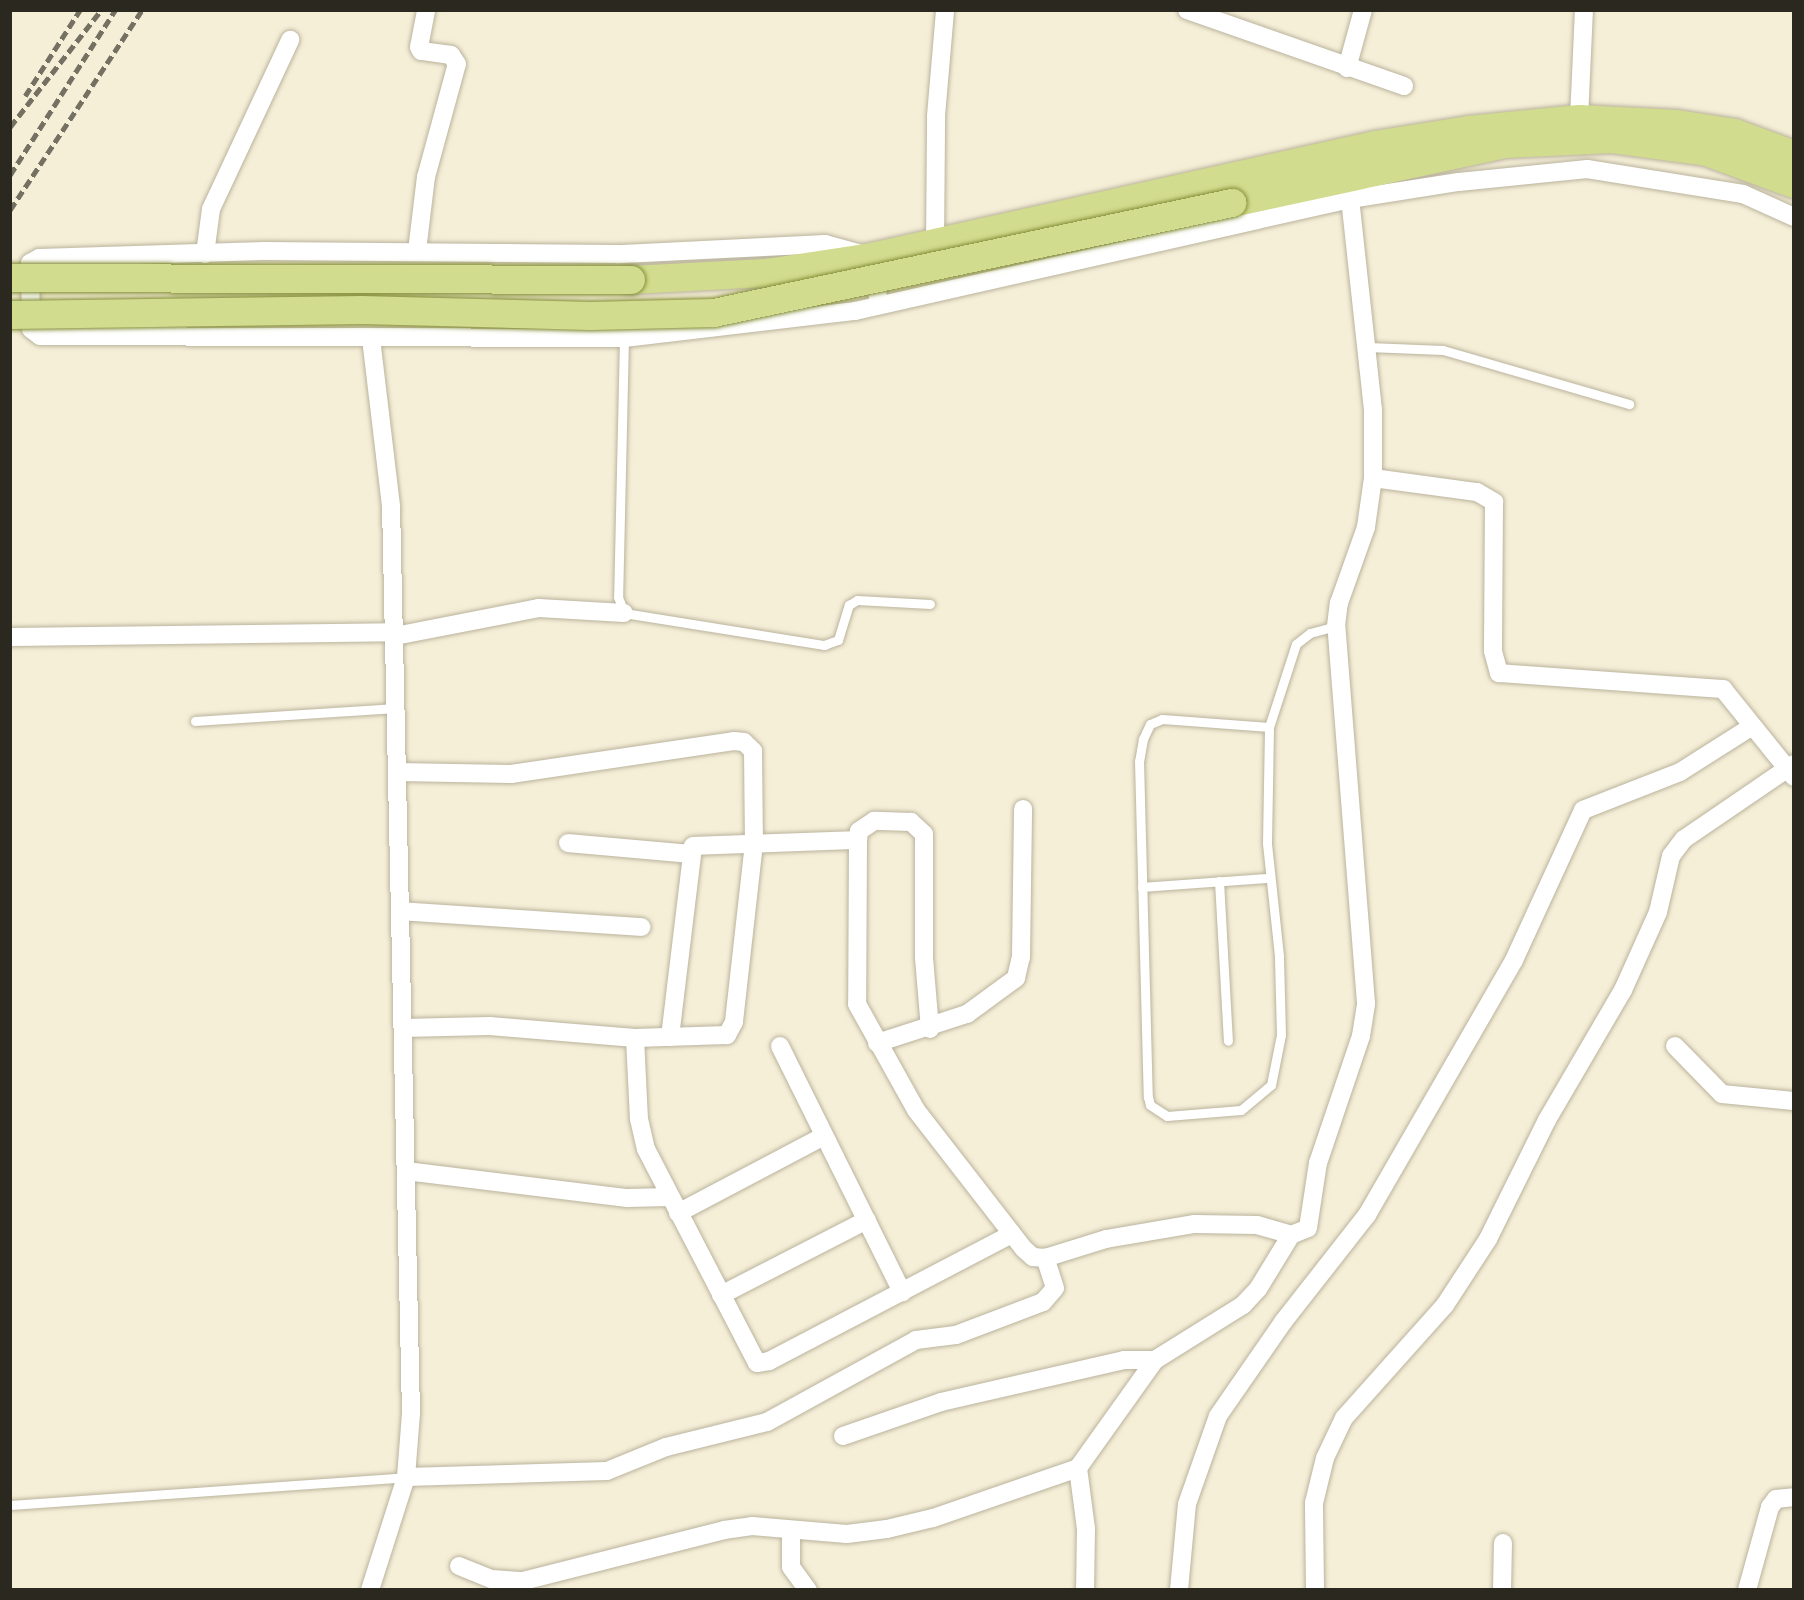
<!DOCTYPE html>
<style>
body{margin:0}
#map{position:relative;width:1804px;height:1600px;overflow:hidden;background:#f6efd8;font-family:"PT Sans Narrow",sans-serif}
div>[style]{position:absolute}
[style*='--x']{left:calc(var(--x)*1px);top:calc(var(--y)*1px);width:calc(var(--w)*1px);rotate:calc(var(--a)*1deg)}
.roads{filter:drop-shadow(0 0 2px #bab39d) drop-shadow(0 0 2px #bab39d)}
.lane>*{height:9px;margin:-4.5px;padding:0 4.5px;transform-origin:4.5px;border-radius:4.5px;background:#fff}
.street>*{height:18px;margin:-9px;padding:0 9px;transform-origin:9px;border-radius:9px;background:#fff}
.primary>*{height:28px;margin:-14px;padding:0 14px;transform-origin:14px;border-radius:14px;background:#d2dc8e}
.rail>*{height:4.5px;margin-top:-2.25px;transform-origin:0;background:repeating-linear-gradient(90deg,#747062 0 9px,transparent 0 13.5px)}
.bridges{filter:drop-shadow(0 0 2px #848e36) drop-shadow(0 0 2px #848e36)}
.primary-bridge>*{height:28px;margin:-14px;padding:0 14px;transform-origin:14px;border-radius:14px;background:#d2dc8e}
span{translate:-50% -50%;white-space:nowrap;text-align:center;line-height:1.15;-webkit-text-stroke:5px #fff;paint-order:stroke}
.frame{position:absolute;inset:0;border:12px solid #2b2820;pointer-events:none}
</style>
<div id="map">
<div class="roads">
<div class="lane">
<i style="--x:624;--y:338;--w:259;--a:91.3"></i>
<i style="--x:618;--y:597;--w:17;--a:69"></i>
<i style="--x:624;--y:613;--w:203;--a:9.1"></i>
<i style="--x:824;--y:645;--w:15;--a:-20"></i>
<i style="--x:838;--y:640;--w:37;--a:-73"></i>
<i style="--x:849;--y:605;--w:9;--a:-32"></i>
<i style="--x:857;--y:600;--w:73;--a:3.1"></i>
<i style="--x:1368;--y:347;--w:75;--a:2.3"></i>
<i style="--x:1443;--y:350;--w:194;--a:16.2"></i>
<i style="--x:195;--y:721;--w:201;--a:-3.7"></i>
<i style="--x:1269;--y:727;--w:107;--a:-175.7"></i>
<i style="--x:1162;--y:719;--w:13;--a:157"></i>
<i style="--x:1150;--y:724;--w:17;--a:115"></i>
<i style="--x:1143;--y:739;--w:22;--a:100"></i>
<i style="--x:1139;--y:761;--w:336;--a:88.5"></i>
<i style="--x:1148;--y:1097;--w:8;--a:76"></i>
<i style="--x:1150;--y:1105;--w:20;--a:33"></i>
<i style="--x:1167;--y:1116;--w:74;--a:-4.6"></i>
<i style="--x:1241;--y:1110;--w:39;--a:-40"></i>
<i style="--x:1271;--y:1085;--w:51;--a:-78.7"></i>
<i style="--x:1281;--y:1035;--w:79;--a:-91.5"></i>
<i style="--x:1279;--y:956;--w:114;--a:-96.1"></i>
<i style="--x:1267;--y:843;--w:116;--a:-89"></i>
<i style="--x:1269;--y:727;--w:87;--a:-72"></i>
<i style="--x:1296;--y:644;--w:18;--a:-38"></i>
<i style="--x:1310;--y:633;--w:27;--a:-15"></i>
<i style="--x:1219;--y:881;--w:160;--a:86.8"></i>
<i style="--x:1142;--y:887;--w:127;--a:-4.1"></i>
<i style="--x:10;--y:1505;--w:397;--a:-4"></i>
</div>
<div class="street">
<i style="--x:1187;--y:10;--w:230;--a:19.3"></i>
<i style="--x:1347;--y:68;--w:60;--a:-74.6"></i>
<i style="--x:1579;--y:119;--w:109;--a:-87.4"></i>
<i style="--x:935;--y:243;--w:127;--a:-89.5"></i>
<i style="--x:936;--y:116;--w:106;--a:-85.1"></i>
<i style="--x:417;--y:251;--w:75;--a:-83.1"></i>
<i style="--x:426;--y:177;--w:117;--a:-74.7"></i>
<i style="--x:457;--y:64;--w:11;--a:-124"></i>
<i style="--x:451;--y:55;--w:30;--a:-172"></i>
<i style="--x:421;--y:51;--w:4;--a:-117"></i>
<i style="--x:419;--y:47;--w:38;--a:-79"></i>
<i style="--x:205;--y:254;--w:45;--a:-82.4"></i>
<i style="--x:211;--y:209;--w:187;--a:-64.9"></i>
<i style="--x:879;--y:305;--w:49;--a:-98.3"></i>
<i style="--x:872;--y:257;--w:49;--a:-164.5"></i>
<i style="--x:825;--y:244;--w:208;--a:177.2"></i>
<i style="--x:617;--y:254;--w:353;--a:-179.5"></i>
<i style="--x:264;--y:251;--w:225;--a:178.2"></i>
<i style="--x:39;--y:258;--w:10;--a:151"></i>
<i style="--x:30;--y:263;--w:66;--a:89.1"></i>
<i style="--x:31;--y:329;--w:11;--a:38"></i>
<i style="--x:40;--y:336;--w:584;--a:0.2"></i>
<i style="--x:624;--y:338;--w:233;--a:-6.7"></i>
<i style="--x:855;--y:311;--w:508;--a:-12.75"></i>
<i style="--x:1350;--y:199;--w:110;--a:-8.9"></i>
<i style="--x:1459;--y:182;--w:129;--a:-5.8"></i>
<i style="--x:1587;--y:169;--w:158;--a:9.1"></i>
<i style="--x:1743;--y:194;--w:56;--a:24.3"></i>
<i style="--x:1373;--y:478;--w:105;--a:7.7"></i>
<i style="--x:1477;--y:492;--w:20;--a:30"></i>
<i style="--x:1494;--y:502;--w:149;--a:90.4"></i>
<i style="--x:1493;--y:651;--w:23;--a:75"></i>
<i style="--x:1499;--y:673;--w:225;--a:4.1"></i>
<i style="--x:1723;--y:689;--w:113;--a:51.1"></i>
<i style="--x:10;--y:637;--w:384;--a:-0.7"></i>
<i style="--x:394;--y:632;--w:4;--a:76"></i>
<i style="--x:395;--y:636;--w:147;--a:-11"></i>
<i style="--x:539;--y:608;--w:85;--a:3.4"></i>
<i style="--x:397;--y:772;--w:114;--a:1"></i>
<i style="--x:511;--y:774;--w:225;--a:-8.4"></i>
<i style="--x:734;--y:741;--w:10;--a:6"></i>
<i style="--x:744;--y:742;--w:13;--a:45"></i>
<i style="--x:753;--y:751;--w:92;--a:89.4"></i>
<i style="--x:754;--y:843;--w:180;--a:96.4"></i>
<i style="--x:734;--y:1022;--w:15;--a:118"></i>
<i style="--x:727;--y:1035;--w:92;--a:178.1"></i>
<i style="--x:635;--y:1038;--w:146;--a:-175.3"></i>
<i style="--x:489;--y:1026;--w:86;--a:178.7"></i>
<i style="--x:568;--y:843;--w:123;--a:5.1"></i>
<i style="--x:400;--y:911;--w:242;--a:3.8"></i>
<i style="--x:930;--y:1029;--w:71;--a:-94.8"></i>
<i style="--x:924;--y:958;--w:124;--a:-90"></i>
<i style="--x:924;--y:834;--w:18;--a:-137"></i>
<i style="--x:911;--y:822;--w:37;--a:-178"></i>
<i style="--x:874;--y:821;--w:18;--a:146"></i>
<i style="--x:859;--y:831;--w:9;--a:96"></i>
<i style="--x:858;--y:840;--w:164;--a:90.3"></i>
<i style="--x:857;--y:1004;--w:121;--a:60.9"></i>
<i style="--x:916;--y:1110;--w:176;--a:52.2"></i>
<i style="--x:1024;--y:1249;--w:12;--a:42"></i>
<i style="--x:1033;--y:1257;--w:12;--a:5"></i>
<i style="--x:1045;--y:1258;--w:64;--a:-17.3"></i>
<i style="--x:1106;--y:1239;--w:90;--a:-9.6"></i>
<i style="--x:1195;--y:1224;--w:62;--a:0.9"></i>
<i style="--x:1257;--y:1225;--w:35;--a:16"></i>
<i style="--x:1291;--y:1235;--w:18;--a:-22"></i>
<i style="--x:1308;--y:1228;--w:66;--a:-81.3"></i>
<i style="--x:1318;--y:1163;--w:134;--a:-71.3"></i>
<i style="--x:1361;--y:1036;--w:33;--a:-81"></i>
<i style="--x:1366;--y:1003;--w:378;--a:-94.5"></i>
<i style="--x:1336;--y:626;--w:23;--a:-83"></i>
<i style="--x:1339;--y:603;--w:81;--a:-70.4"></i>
<i style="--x:1366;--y:527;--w:49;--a:-81.9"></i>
<i style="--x:1373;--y:478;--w:68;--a:-90"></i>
<i style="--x:1373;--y:410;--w:212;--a:-96.2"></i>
<i style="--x:670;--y:1037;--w:192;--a:-83.1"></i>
<i style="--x:693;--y:846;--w:165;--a:-2.1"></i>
<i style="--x:635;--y:1038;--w:81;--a:87.2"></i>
<i style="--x:639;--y:1119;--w:31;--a:77"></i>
<i style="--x:646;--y:1149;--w:241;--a:62.6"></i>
<i style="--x:757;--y:1363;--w:12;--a:-9"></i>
<i style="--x:769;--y:1361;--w:274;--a:-27.6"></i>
<i style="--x:877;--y:1043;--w:95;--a:-17.9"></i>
<i style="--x:967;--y:1014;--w:61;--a:-36.3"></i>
<i style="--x:1016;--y:978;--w:22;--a:-77"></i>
<i style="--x:1021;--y:957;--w:148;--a:-89.2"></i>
<i style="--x:780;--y:1046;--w:275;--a:63.6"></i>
<i style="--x:1675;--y:1046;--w:67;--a:45.6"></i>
<i style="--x:1722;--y:1094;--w:72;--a:5.6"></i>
<i style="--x:406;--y:1171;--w:223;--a:7"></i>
<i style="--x:627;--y:1198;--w:43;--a:-1.3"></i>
<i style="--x:678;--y:1213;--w:165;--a:-27.8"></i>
<i style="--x:721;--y:1295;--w:164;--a:-27.2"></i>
<i style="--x:843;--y:1436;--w:104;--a:-19.1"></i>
<i style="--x:941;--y:1402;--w:188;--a:-12.9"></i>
<i style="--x:1124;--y:1360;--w:31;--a:0"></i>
<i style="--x:1078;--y:1468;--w:62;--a:82.5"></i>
<i style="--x:1086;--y:1529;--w:61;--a:90.9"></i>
<i style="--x:406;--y:1477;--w:201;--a:-1.7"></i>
<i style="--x:607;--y:1471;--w:64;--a:-22.1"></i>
<i style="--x:666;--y:1447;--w:104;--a:-13.9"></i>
<i style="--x:767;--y:1422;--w:170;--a:-28.8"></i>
<i style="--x:916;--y:1340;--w:40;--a:-7.1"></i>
<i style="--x:956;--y:1335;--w:93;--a:-20.8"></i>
<i style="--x:1043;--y:1302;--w:18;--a:-49"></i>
<i style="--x:1055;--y:1288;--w:32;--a:-108"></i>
<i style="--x:791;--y:1530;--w:37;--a:90"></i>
<i style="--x:791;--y:1567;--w:29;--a:54"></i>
<i style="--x:459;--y:1566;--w:35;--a:22"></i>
<i style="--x:492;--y:1579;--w:31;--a:4"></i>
<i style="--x:523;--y:1581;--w:207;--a:-14.2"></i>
<i style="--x:724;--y:1530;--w:28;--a:-8"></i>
<i style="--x:752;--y:1526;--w:95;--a:4.8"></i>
<i style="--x:847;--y:1534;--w:40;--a:-7.1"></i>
<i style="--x:887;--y:1529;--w:47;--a:-13.4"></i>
<i style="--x:933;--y:1518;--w:153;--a:-19"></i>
<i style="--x:1078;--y:1468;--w:133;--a:-54.5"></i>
<i style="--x:1155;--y:1360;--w:104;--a:-32"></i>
<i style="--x:1243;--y:1305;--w:22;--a:-47"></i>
<i style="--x:1258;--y:1289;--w:63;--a:-58.6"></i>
<i style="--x:370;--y:1590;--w:119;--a:-72.3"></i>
<i style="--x:406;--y:1477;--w:63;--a:-85.5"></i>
<i style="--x:411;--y:1414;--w:908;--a:-91.26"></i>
<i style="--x:391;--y:506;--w:168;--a:-96.8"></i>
<i style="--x:1179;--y:1590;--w:86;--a:-84.7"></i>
<i style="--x:1187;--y:1504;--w:93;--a:-70.6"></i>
<i style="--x:1218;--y:1416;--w:114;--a:-55.3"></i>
<i style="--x:1283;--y:1322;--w:136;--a:-51.9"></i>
<i style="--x:1367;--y:1215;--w:294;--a:-60"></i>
<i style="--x:1514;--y:960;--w:165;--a:-65.3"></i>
<i style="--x:1583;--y:810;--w:104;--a:-21.4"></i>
<i style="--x:1680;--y:772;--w:84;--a:-32.4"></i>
<i style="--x:1315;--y:1590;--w:87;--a:-90.7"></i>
<i style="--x:1314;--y:1503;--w:46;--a:-76.3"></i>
<i style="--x:1325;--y:1458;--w:44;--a:-64.6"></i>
<i style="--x:1344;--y:1418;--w:152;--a:-48.2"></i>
<i style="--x:1445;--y:1305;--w:79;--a:-56.9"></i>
<i style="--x:1488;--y:1239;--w:133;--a:-63.6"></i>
<i style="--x:1547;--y:1120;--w:151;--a:-59.7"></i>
<i style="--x:1623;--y:990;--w:85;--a:-65.8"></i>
<i style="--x:1658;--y:912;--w:57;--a:-76.9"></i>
<i style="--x:1671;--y:856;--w:21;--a:-53"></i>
<i style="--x:1684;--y:839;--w:133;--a:-34.3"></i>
<i style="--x:1502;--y:1590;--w:47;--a:-88.8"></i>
<i style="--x:1747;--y:1590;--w:86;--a:-74.5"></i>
<i style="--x:1770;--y:1507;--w:10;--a:-53"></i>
<i style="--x:1776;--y:1499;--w:18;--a:-6"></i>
</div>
<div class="primary">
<i style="--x:1232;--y:203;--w:279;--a:-12.2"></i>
<i style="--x:1505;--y:144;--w:106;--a:-2.7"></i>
<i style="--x:1611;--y:139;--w:97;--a:7.7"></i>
<i style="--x:1707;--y:152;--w:93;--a:20.2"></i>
<i style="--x:631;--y:280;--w:135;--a:-3"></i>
<i style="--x:766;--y:273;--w:107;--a:-8.6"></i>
<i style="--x:872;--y:257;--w:515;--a:-12.55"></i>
<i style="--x:1375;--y:145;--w:95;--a:-9.1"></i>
<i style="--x:1469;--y:130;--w:111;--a:-5.7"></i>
<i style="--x:1579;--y:119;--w:98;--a:2.9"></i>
<i style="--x:1677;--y:124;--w:59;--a:8.8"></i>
<i style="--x:1735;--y:133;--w:63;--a:20.4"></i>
</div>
</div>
<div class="rail">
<i style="--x:25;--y:96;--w:102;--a:-57.4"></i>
<i style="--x:10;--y:127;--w:148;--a:-52.1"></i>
<i style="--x:10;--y:175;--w:196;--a:-57.5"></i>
<i style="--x:10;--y:210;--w:240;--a:-56.6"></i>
</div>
<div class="bridges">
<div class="primary-bridge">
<i style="--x:10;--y:278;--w:621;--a:0.18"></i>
<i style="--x:10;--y:315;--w:352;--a:-0.8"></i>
<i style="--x:362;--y:310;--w:229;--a:1.5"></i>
<i style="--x:591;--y:316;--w:123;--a:-1.4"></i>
<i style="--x:714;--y:313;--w:530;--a:-11.99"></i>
</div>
</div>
<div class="frame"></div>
</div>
